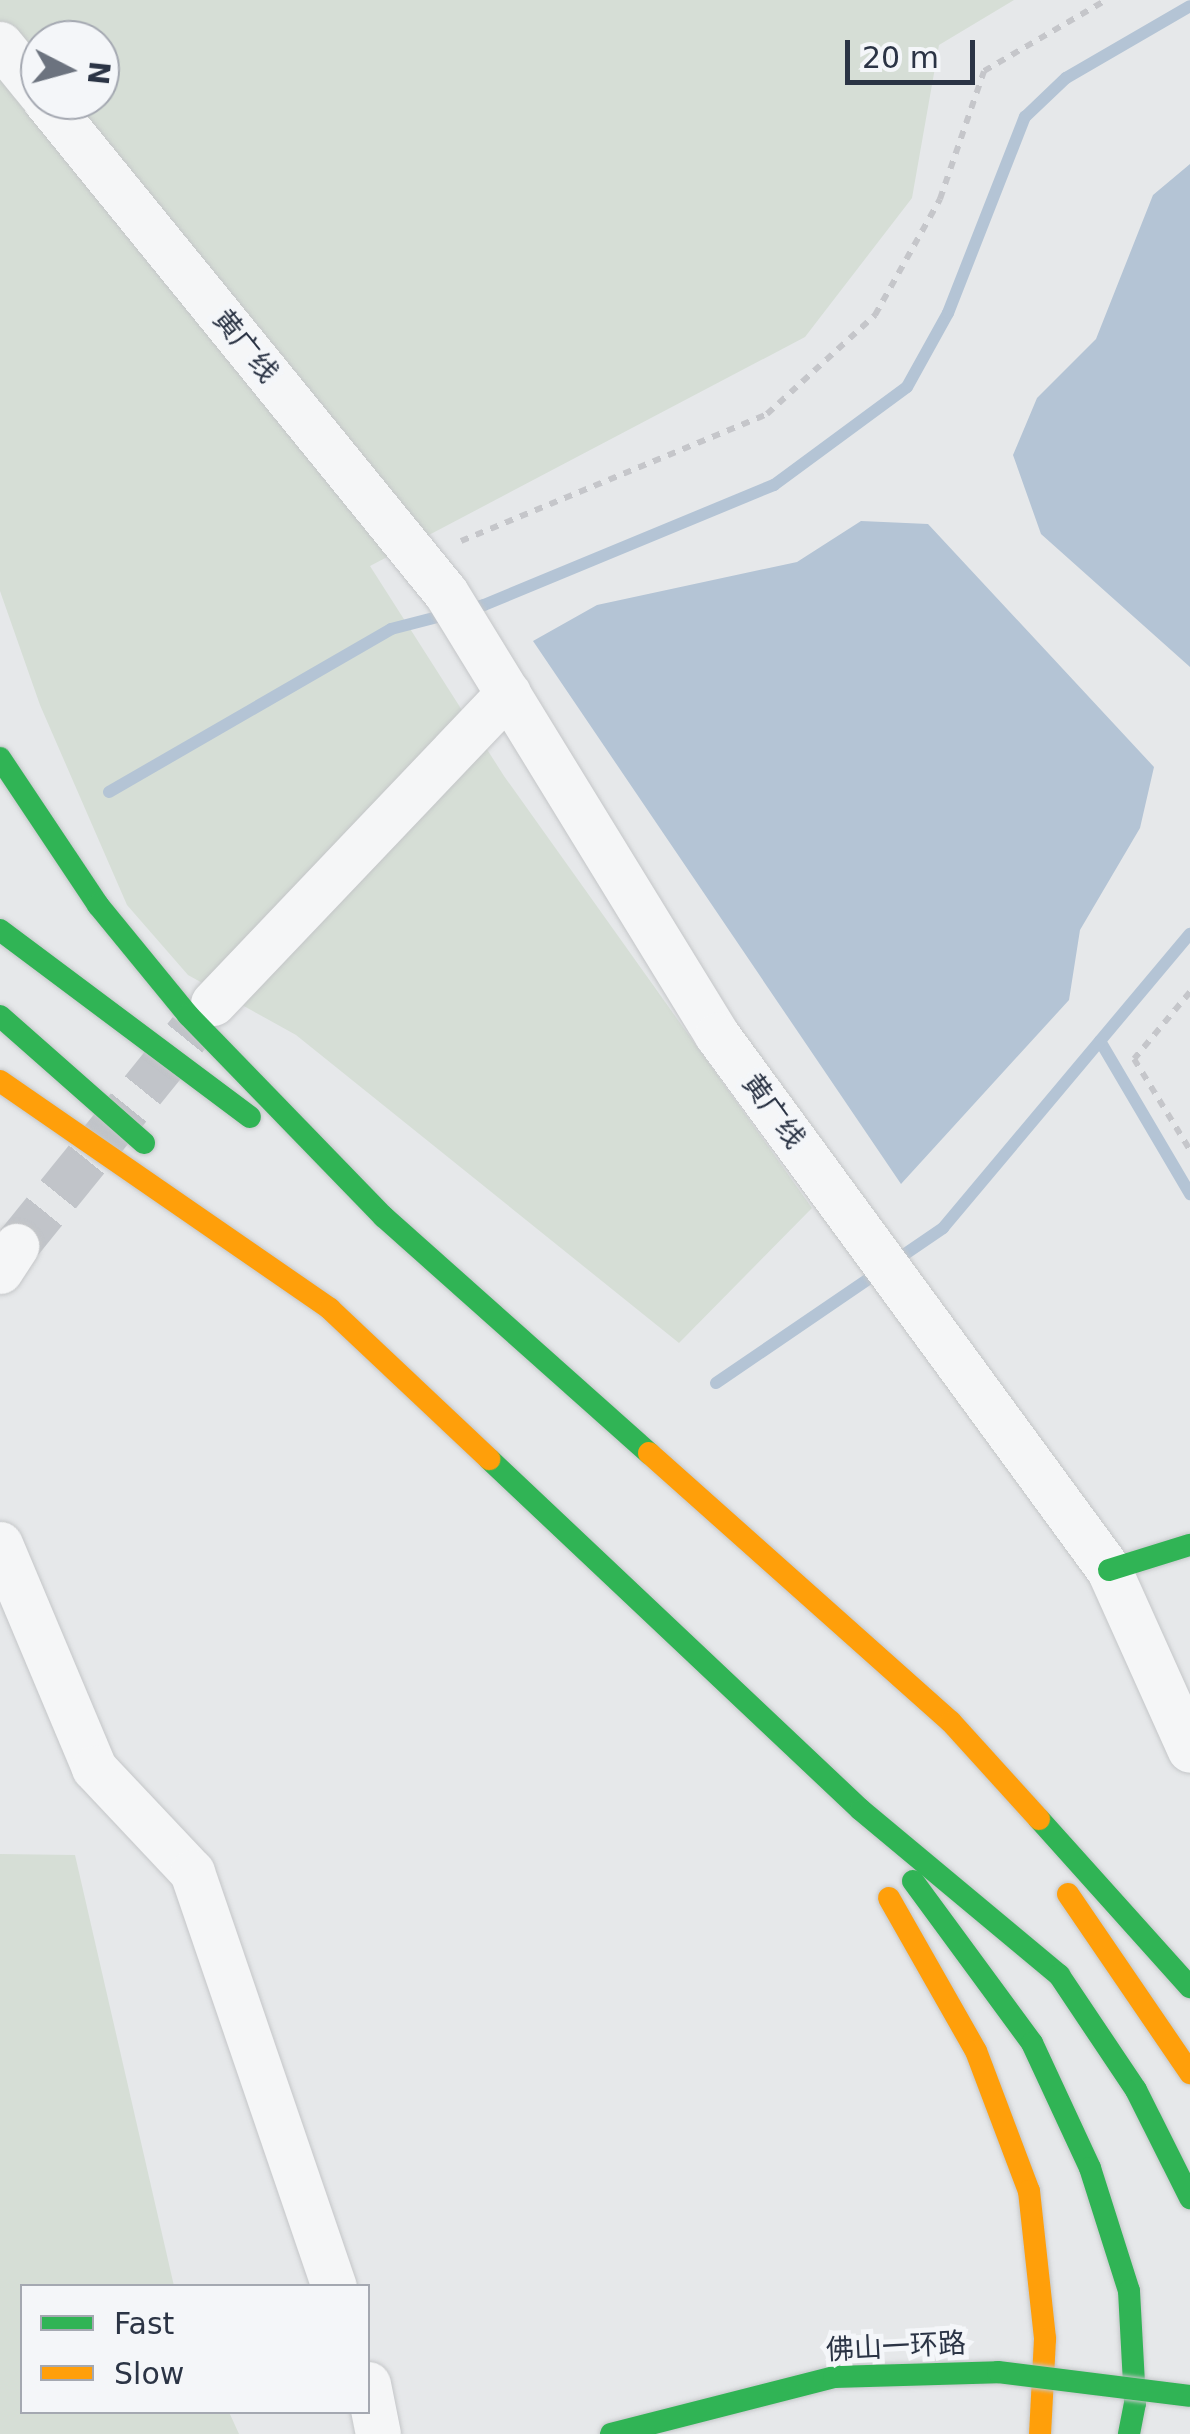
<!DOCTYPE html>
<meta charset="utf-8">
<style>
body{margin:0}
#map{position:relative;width:1190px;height:2434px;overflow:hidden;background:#e6e8ea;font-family:"DejaVu Sans","Noto Sans SC",sans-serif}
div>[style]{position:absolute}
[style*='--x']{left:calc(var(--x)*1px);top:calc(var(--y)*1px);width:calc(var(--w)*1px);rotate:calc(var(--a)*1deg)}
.green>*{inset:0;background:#d6ded6}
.water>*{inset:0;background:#b4c4d5}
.stream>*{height:12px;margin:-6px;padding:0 6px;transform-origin:6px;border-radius:6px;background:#b4c4d5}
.street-tunnel>*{height:45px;margin-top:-22.5px;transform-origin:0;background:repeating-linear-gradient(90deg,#c1c4c9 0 45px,transparent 0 67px)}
.path>*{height:6px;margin-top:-3px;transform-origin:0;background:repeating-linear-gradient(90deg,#c5c6ca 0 8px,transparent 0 16px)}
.roads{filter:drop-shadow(0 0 2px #c4c6c8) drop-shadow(0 0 2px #c4c6c8)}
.street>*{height:45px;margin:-22.5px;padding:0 22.5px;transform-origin:22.5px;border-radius:22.5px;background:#f5f6f7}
.fast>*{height:22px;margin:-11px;padding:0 11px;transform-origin:11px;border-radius:11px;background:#30b455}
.slow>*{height:22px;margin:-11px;padding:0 11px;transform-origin:11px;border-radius:11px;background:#ff9f0a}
.bridges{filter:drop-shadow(0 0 2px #c4c6c8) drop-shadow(0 0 2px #c4c6c8)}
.fast-bridge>*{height:22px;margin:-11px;padding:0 11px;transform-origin:11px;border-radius:11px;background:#30b455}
span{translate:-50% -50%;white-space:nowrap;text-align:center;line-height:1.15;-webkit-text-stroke:10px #f4f6f9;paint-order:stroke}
.street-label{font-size:28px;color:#2b3445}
.legend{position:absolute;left:20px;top:2284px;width:350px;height:130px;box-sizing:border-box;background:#f4f6f9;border:2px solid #a4a8b1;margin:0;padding:12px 18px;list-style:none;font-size:30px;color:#2b3445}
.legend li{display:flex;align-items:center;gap:20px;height:50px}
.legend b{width:50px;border:2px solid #a4a8b1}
.north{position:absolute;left:20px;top:20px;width:100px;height:100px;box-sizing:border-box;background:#f4f6f9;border:2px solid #a4a8b1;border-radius:50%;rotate:96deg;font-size:28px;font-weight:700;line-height:40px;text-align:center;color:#2b3445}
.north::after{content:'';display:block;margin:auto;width:35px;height:45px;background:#6c737f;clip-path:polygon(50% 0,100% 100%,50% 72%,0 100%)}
.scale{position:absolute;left:845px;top:40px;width:130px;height:45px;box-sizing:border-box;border:5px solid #2b3445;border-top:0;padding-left:12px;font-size:30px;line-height:35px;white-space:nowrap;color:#2b3445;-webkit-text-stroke:8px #f4f6f9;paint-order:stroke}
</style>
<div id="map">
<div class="green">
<i style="clip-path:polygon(evenodd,0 0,1014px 0,939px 45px,912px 198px,805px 337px,370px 566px,504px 776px,812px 1208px,679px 1343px,296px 1035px,188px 975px,127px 905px,40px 705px,0 591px,0 0,40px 40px,100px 40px,100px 100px,40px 100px,40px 40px)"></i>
<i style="clip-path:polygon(0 1854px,75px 1855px,174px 2286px,22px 2286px,22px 2412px,229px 2412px,239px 2434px,0 2434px)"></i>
</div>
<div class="water">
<i style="clip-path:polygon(1190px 164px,1190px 667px,1041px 534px,1013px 455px,1037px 398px,1096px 339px,1153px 195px)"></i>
<i style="clip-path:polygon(861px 521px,928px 524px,1154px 767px,1140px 828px,1080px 930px,1069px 1000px,901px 1184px,533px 641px,597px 605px,797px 562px)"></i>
</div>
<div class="stream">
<i style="--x:109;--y:792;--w:326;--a:-30"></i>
<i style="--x:391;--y:629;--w:96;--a:-14.5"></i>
<i style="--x:484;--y:605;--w:314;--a:-22.5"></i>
<i style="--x:774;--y:485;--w:165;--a:-36.4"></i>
<i style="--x:907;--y:387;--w:85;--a:-61"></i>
<i style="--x:948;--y:313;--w:211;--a:-68.6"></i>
<i style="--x:1025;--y:117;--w:57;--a:-43.6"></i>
<i style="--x:1066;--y:78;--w:143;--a:-30.1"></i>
<i style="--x:1100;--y:1041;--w:178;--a:59.5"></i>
<i style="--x:716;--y:1383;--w:275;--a:-34.3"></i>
<i style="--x:943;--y:1228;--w:384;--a:-50"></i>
</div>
<div class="street-tunnel">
<i style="--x:16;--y:1246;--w:277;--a:-51"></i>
</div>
<div class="path">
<i style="--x:461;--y:541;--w:331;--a:-22.5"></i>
<i style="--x:767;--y:414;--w:147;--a:-42.5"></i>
<i style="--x:875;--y:315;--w:133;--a:-60.7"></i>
<i style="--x:940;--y:199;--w:135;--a:-71"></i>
<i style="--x:984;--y:71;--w:141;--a:-30.2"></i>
<i style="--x:1190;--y:992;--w:87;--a:129.9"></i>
<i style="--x:1134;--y:1059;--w:107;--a:58.4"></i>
</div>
<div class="roads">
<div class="street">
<i style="--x:0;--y:44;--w:63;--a:50.8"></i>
<i style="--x:45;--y:100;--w:635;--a:50.88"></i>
<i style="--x:446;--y:593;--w:518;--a:58.49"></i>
<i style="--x:717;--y:1035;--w:663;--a:53.77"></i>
<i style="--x:1109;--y:1570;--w:197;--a:65.8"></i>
<i style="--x:213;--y:1003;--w:428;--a:-46.4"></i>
<i style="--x:0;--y:1271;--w:30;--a:-57"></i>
<i style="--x:0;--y:1544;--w:243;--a:67.2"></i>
<i style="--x:94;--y:1768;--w:143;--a:46.7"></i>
<i style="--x:192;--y:1872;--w:438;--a:71.1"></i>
<i style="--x:368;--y:2384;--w:51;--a:78.7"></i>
</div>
<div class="fast">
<i style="--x:0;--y:758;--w:177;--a:56.3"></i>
<i style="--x:98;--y:905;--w:142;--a:50.7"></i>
<i style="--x:188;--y:1015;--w:281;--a:45.9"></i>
<i style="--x:384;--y:1217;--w:355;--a:41.7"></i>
<i style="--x:0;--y:930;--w:312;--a:36.8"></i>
<i style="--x:0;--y:1016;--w:192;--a:41.4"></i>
<i style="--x:489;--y:1459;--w:511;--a:43.34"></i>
<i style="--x:861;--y:1810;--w:258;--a:39.8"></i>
<i style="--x:1059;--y:1975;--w:138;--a:56.2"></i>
<i style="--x:1136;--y:2090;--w:121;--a:63.4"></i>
<i style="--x:1109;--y:1570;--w:85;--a:-17.2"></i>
<i style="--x:1039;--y:1819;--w:226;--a:48.1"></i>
<i style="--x:913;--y:1881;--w:201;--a:53.7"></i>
<i style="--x:1032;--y:2043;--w:138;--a:65.1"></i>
<i style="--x:1090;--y:2168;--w:129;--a:72.4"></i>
<i style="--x:1129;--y:2291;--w:112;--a:86.9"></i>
<i style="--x:1135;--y:2403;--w:32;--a:101"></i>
</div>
<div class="slow">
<i style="--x:0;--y:1081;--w:401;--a:34.6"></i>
<i style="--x:330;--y:1309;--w:219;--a:43.3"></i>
<i style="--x:649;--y:1453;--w:404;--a:41.7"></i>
<i style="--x:951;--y:1722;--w:131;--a:47.8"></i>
<i style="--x:1068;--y:1894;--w:217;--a:55.7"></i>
<i style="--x:889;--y:1898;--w:176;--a:60.4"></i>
<i style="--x:976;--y:2051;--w:150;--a:69.3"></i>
<i style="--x:1029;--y:2191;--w:149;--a:83.8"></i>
<i style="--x:1045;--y:2339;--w:95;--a:93"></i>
</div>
</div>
<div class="bridges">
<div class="fast-bridge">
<i style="--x:611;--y:2434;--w:230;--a:-14.3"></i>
<i style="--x:834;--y:2377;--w:164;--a:-1.7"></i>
<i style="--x:998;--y:2372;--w:193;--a:7.1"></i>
</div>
</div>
<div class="street-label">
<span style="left:245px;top:346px;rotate:51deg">黄广线</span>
<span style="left:773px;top:1111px;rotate:54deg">黄广线</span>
<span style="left:896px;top:2347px;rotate:-3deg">佛山一环路</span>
</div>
<ul class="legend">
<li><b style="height:12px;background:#30b455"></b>Fast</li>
<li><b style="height:12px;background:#ff9f0a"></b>Slow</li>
</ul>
<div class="north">N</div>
<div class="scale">20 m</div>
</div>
